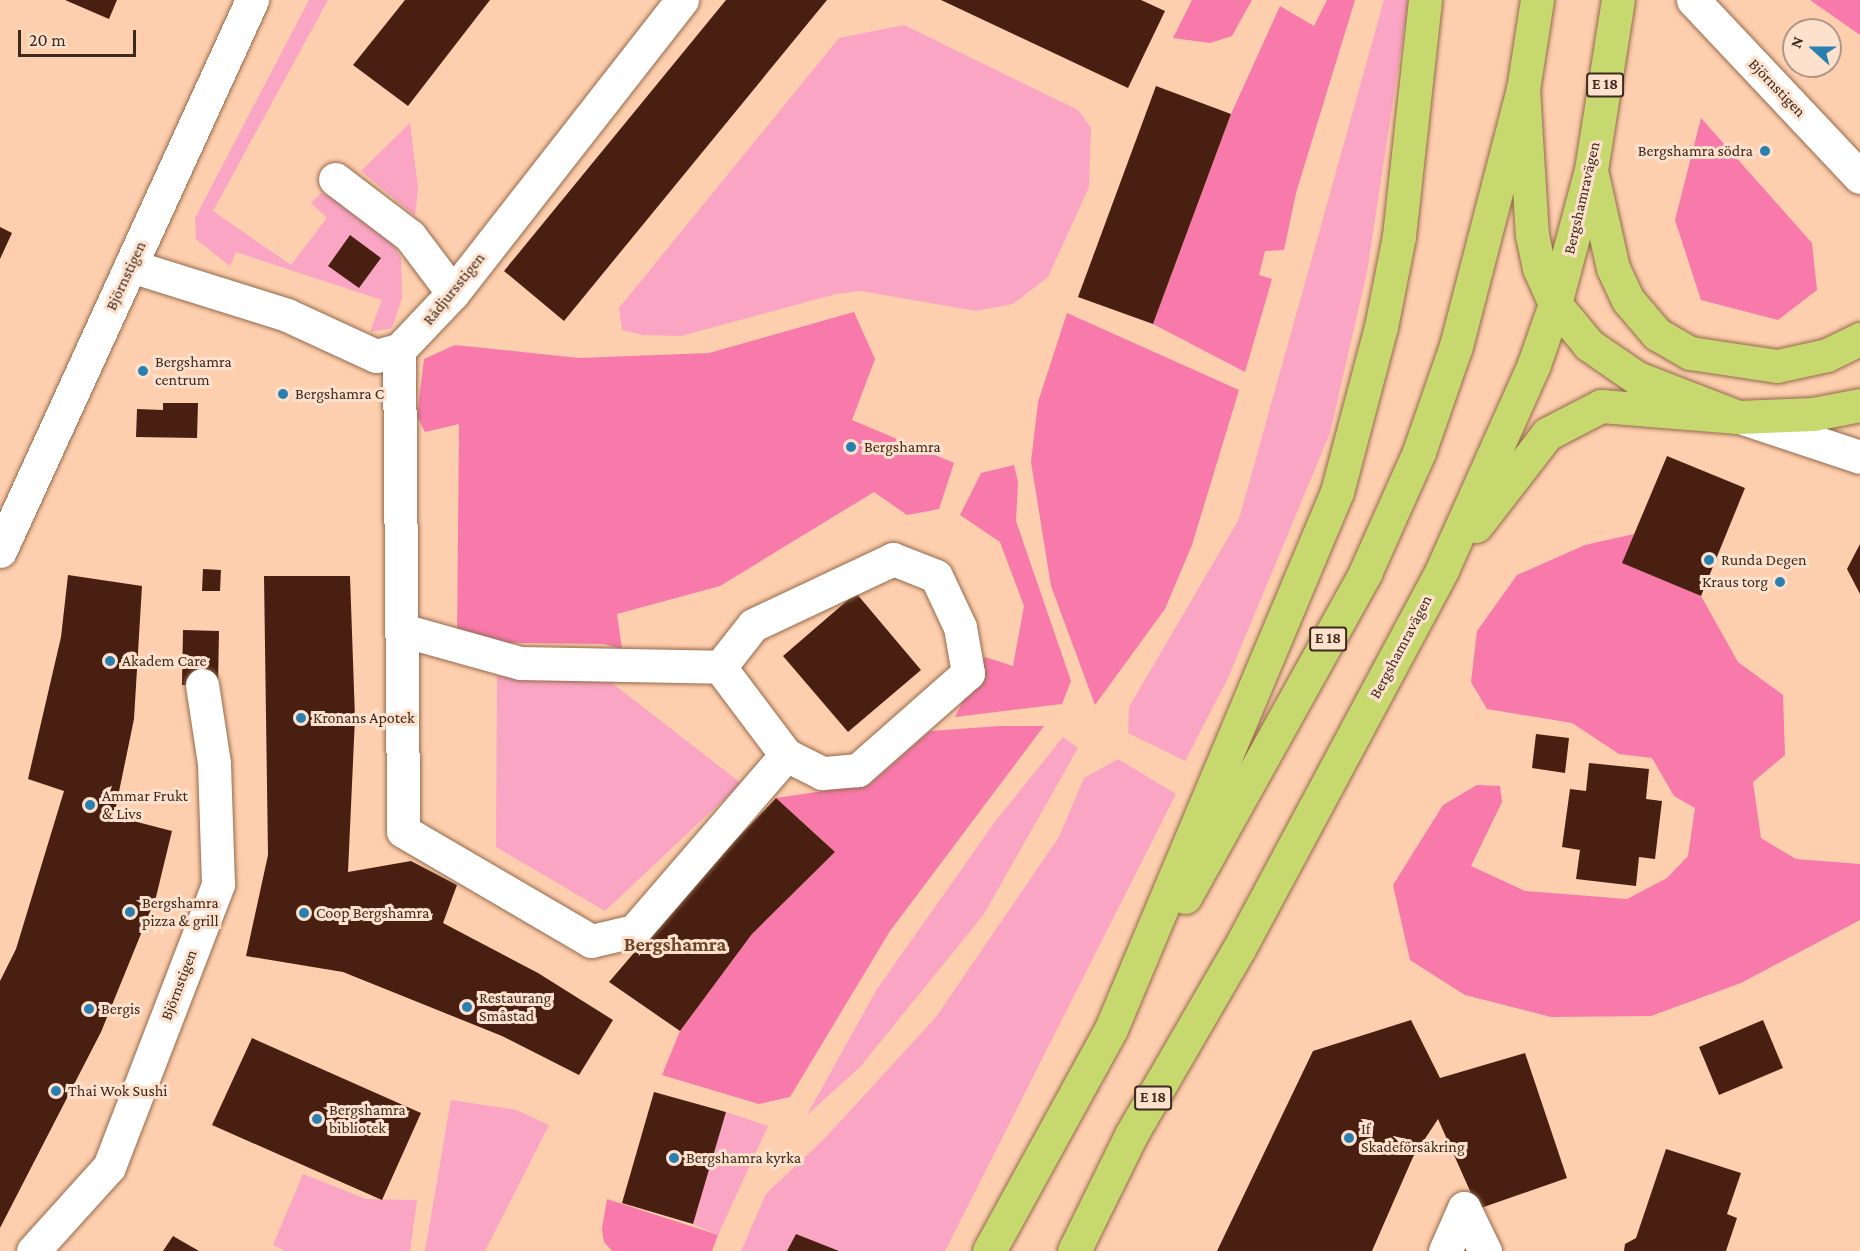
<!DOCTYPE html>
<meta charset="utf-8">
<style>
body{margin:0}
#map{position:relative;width:1860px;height:1251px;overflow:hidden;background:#fecfae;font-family:"Crimson Pro",serif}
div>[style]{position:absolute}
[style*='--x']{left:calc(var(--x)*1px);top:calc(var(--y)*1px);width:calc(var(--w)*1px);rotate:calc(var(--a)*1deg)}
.green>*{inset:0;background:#f9a5c3}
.forest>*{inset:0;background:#f77aab}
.building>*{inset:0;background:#491f12}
.roads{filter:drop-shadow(0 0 2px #93694b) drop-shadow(0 0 2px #93694b)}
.minor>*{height:33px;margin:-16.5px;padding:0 16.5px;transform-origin:16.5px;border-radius:16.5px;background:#fff}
.highway>*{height:33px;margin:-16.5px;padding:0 16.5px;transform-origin:16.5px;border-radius:16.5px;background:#c7d96e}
.dots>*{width:16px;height:16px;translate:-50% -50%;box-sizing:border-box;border:3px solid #fde1cd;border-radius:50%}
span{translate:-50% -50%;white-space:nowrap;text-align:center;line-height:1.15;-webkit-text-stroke:6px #fde1cd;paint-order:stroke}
.shield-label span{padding:2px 4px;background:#fde1cd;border:2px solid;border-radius:4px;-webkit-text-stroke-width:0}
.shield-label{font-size:15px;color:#3b2a1d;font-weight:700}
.street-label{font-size:16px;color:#3b2a1d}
.poi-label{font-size:16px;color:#3b2a1d}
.right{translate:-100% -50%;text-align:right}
.left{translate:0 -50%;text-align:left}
.quarter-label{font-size:20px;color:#6c4528;font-weight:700}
.north{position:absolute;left:1782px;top:18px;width:60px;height:60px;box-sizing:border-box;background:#fde1cd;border:2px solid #af9887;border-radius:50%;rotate:291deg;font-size:16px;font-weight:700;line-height:24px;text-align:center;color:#3b2a1d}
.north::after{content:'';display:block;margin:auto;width:21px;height:27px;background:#2980af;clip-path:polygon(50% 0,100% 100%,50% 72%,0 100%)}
.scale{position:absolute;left:18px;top:30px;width:118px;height:27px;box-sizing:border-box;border:3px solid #3b2a1d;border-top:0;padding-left:8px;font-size:18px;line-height:21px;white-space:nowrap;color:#3b2a1d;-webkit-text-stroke:4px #fde1cd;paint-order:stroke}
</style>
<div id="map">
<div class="green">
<i style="clip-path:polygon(309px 0,328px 0,213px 211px,291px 265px,327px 218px,311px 203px,321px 193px,356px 209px,387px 234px,401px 258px,402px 298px,392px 328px,370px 332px,382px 300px,236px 252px,230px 266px,196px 239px,195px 218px)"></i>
<i style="clip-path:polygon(1384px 0,1408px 0,1408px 3px,1367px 272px,1330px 433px,1228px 678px,1185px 761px,1128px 733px,1129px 707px,1239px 519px)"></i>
<i style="clip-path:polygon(904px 25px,1078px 110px,1091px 128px,1089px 187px,1048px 277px,1013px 304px,976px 311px,861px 291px,836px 294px,681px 336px,643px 335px,622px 330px,619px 308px,839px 38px)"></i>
<i style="clip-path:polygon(410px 123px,418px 189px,415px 216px,361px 171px)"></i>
<i style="clip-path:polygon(497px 676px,603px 676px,741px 783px,605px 911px,496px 847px)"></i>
<i style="clip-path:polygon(1063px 737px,1078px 748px,984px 914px,861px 1066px,807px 1115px,877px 989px,997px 819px)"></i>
<i style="clip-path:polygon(1118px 759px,1176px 794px,945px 1251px,839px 1251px,796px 1234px,787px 1251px,741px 1251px,766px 1194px,826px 1137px,936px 1017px,1059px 837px,1084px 778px)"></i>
<i style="clip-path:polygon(451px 1100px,516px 1110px,549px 1125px,485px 1251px,425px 1251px)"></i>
<i style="clip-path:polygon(726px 1112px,768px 1126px,718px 1235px,693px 1224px)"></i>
<i style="clip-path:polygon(303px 1174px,366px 1199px,417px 1200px,410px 1251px,285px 1251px,273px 1245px)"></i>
</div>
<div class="forest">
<i style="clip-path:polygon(1192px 0,1252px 0,1232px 36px,1210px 43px,1173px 38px)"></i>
<i style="clip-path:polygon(1327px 0,1355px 0,1296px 193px,1284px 250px,1265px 251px,1259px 275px,1272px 279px,1245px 372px,1153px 324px,1231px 114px,1280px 6px,1314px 26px)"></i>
<i style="clip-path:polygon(1810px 0,1860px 0,1860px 35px)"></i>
<i style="clip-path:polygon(1701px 118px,1812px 243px,1817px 290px,1778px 320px,1701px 300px,1675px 220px)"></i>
<i style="clip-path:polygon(854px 312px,875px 359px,852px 420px,954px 463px,939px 509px,907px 515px,874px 492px,720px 586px,617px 614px,622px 649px,604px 644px,457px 642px,459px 424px,425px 432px,417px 416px,424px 359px,455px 345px,579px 358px,709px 353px)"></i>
<i style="clip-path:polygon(1067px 313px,1239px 390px,1192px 545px,1165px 609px,1095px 705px,1051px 586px,1031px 462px,1038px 402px)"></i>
<i style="clip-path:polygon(1014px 465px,1018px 482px,1016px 521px,1071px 681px,1062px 704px,955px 717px,985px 657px,1013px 666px,1024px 606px,1000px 542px,960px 515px,981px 473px)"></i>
<i style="clip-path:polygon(1634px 534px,1623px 563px,1701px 596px,1738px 662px,1783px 695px,1785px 755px,1753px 782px,1761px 838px,1796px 859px,1860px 864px,1860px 920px,1741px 983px,1651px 1016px,1551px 1017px,1465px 995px,1410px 960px,1393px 885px,1443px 805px,1477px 785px,1500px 786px,1502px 802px,1471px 866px,1525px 891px,1627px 899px,1667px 878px,1688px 856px,1695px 808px,1674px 796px,1652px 758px,1619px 754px,1572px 723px,1487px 709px,1471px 682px,1477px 631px,1517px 575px,1585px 545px)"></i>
<i style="clip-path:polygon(1000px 726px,1044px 726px,890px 931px,790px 1097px,759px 1104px,662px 1075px,680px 1031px,752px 934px,835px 852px,776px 798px,870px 784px,930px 731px)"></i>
<i style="clip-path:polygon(607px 1199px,718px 1235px,712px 1251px,612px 1251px,604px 1242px,602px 1229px)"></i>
</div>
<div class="building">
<i style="clip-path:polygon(65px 0,117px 0,109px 19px)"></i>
<i style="clip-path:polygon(405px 0,490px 0,408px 106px,353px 65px)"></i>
<i style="clip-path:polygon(726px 0,827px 0,564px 321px,504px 271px)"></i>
<i style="clip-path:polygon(941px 0,1141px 0,1165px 11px,1128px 88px)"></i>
<i style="clip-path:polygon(1156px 86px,1231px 114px,1153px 324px,1078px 297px)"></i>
<i style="clip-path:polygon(0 227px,12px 233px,0 259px)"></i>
<i style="clip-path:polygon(350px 235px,381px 258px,359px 288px,328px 266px)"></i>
<i style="clip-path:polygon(163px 403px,198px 403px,197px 438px,136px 437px,137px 409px,163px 410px)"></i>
<i style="clip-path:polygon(1667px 456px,1745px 488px,1701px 596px,1622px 563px)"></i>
<i style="clip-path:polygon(1860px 544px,1860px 594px,1847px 569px)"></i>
<i style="clip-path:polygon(203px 569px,221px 570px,220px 591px,202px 591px)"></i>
<i style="clip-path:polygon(68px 575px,142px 586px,134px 719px,114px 816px,172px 831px,156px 897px,101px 1032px,0 1228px,0 981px,16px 949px,64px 791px,28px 779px,61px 637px)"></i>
<i style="clip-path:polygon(264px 576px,350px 576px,355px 718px,348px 872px,411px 861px,457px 885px,443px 923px,538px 973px,613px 1020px,579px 1075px,502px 1036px,343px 972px,246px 956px,268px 855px)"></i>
<i style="clip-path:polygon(856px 593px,921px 670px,848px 732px,783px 656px)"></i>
<i style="clip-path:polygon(183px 630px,219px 631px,218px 685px,182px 685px)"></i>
<i style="clip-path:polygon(1536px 734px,1569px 738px,1565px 773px,1532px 768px)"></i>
<i style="clip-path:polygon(1589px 763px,1649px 769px,1646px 799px,1662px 801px,1655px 859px,1639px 857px,1636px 886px,1576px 879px,1580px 850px,1562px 847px,1570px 789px,1586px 791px)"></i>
<i style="clip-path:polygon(776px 798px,835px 852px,752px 934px,680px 1031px,609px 982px,687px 891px)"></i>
<i style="clip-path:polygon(1411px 1020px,1440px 1078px,1525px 1053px,1567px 1178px,1478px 1209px,1438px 1119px,1413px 1157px,1372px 1251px,1217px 1251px,1313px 1051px)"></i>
<i style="clip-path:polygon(1763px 1020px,1783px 1068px,1719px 1095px,1699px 1047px)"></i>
<i style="clip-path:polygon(252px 1038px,421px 1113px,382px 1200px,212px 1125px)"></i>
<i style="clip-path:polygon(654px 1092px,726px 1112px,693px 1224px,622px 1203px)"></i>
<i style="clip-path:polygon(1666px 1149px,1741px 1173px,1727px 1214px,1737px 1218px,1726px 1251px,1624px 1251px,1625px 1244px,1636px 1238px)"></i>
<i style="clip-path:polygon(796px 1234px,839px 1251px,787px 1251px)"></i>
<i style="clip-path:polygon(173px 1236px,199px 1251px,163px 1251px)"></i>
</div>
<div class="roads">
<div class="minor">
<i style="--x:1693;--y:0;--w:243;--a:46.7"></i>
<i style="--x:335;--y:179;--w:94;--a:37.2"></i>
<i style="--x:410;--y:236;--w:71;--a:53"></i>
<i style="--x:131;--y:266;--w:164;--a:17.4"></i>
<i style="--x:287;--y:315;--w:98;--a:24.7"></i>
<i style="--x:376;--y:356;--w:24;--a:-15"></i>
<i style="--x:399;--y:350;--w:79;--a:-46.5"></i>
<i style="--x:453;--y:293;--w:372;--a:-52"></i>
<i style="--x:399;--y:350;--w:481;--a:89.5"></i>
<i style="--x:403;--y:831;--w:218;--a:30.3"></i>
<i style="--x:591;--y:941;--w:44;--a:-13.1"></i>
<i style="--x:634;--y:931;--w:233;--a:-49.2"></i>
<i style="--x:1743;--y:418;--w:123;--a:18.4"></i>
<i style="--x:0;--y:551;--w:606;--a:-65.42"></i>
<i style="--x:893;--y:559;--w:46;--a:21.6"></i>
<i style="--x:936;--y:576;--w:56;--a:64.8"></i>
<i style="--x:960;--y:627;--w:47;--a:80.1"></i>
<i style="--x:968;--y:673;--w:147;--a:138.6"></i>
<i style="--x:858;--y:770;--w:36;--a:175"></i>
<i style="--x:822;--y:773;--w:40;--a:-153.4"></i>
<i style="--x:786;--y:755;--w:110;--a:-126.9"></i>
<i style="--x:720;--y:667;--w:53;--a:-51.8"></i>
<i style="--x:753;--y:625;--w:155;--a:-25.2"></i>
<i style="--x:402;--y:630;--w:123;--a:15.6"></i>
<i style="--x:520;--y:663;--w:200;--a:1.1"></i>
<i style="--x:33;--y:1251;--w:113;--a:-47.9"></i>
<i style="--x:109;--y:1167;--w:303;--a:-68.9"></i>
<i style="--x:218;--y:884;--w:121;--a:-91.9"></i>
<i style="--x:214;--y:763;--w:79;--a:-98.7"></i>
<i style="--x:1445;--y:1251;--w:47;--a:-66.2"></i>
<i style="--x:1464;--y:1208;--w:48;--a:64"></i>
</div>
<div class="highway">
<i style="--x:1537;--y:0;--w:90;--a:98.9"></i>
<i style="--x:1523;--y:89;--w:146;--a:86.5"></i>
<i style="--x:1532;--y:235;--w:34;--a:78"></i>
<i style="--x:1539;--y:268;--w:39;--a:66"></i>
<i style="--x:1555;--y:304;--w:53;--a:50.3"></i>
<i style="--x:1589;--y:345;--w:58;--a:34.5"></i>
<i style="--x:1637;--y:378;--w:108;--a:21.1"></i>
<i style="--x:1592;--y:175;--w:95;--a:77.3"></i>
<i style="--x:1613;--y:268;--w:35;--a:65"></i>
<i style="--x:1628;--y:300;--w:45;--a:49.5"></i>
<i style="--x:1657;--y:334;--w:38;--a:30"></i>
<i style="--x:1690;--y:353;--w:88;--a:8.5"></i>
<i style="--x:1777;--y:366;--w:51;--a:-12.4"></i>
<i style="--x:1827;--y:355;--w:37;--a:-26"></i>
<i style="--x:1476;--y:526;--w:116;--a:-52.3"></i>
<i style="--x:1547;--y:434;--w:61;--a:-27.4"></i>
<i style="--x:1601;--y:406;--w:137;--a:4.6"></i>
<i style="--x:1738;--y:417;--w:75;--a:-2.3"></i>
<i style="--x:1813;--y:414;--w:48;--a:-10.8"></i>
<i style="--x:1185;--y:897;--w:371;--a:-60.9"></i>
<i style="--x:1365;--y:573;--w:133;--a:-65.9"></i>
<i style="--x:1419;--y:452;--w:112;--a:-70.8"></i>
<i style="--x:1456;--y:346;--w:266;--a:-75.4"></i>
<i style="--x:989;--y:1251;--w:253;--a:-61.2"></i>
<i style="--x:1111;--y:1029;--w:583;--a:-67.18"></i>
<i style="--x:1337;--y:492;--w:171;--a:-75.1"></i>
<i style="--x:1381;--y:327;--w:93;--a:-78.8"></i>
<i style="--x:1399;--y:236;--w:237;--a:-83.7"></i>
<i style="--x:1074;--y:1251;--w:129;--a:-63.8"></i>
<i style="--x:1131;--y:1135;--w:215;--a:-59.9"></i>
<i style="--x:1239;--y:949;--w:430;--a:-61.8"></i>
<i style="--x:1442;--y:570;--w:226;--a:-65.9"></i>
<i style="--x:1534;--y:364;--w:64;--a:-70.7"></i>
<i style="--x:1555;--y:304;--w:139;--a:-75"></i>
<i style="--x:1591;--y:170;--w:172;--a:-81"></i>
</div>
</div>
<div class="dots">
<i style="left:1765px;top:151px;background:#2980af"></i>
<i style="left:143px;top:371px;background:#2980af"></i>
<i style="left:283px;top:394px;background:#2980af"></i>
<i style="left:851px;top:447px;background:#2980af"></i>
<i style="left:1709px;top:560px;background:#2980af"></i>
<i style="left:1780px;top:582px;background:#2980af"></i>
<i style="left:110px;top:661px;background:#2980af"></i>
<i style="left:301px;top:718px;background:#2980af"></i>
<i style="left:90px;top:805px;background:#2980af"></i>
<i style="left:130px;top:912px;background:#2980af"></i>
<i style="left:304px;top:913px;background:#2980af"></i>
<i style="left:467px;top:1007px;background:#2980af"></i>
<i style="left:89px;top:1009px;background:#2980af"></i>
<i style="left:56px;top:1091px;background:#2980af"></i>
<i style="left:317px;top:1119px;background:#2980af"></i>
<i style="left:1349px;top:1138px;background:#2980af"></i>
<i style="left:674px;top:1158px;background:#2980af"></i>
</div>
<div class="shield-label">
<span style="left:1605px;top:85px">E 18</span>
<span style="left:1328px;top:639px">E 18</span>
<span style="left:1153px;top:1098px">E 18</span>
</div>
<div class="street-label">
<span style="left:1777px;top:88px;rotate:46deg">Björnstigen</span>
<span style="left:1582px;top:198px;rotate:-77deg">Bergshamravägen</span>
<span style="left:126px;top:276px;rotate:-65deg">Björnstigen</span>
<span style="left:454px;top:289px;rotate:-51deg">Rådjursstigen</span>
<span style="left:1401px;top:647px;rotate:-62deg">Bergshamravägen</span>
<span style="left:179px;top:985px;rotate:-69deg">Björnstigen</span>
</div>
<div class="poi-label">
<span class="right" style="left:1753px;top:151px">Bergshamra södra</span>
<span class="left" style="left:155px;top:371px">Bergshamra<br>centrum</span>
<span class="left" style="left:295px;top:394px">Bergshamra C</span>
<span class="left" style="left:864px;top:447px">Bergshamra</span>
<span class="left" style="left:1721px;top:560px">Runda Degen</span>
<span class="right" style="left:1768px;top:582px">Kraus torg</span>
<span class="left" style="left:122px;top:661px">Akadem Care</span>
<span class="left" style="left:313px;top:718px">Kronans Apotek</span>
<span class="left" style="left:102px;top:805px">Ammar Frukt<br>&amp; Livs</span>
<span class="left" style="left:142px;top:912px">Bergshamra<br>pizza &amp; grill</span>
<span class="left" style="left:316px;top:913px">Coop Bergshamra</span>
<span class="left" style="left:479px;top:1007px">Restaurang<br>Småstad</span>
<span class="left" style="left:101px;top:1009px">Bergis</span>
<span class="left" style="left:68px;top:1091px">Thai Wok Sushi</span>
<span class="left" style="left:329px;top:1119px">Bergshamra<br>bibliotek</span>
<span class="left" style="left:1361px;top:1138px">If<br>Skadeförsäkring</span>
<span class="left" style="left:686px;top:1158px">Bergshamra kyrka</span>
</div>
<div class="quarter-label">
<span style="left:675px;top:944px">Bergshamra</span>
</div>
<div class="north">N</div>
<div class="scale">20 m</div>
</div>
